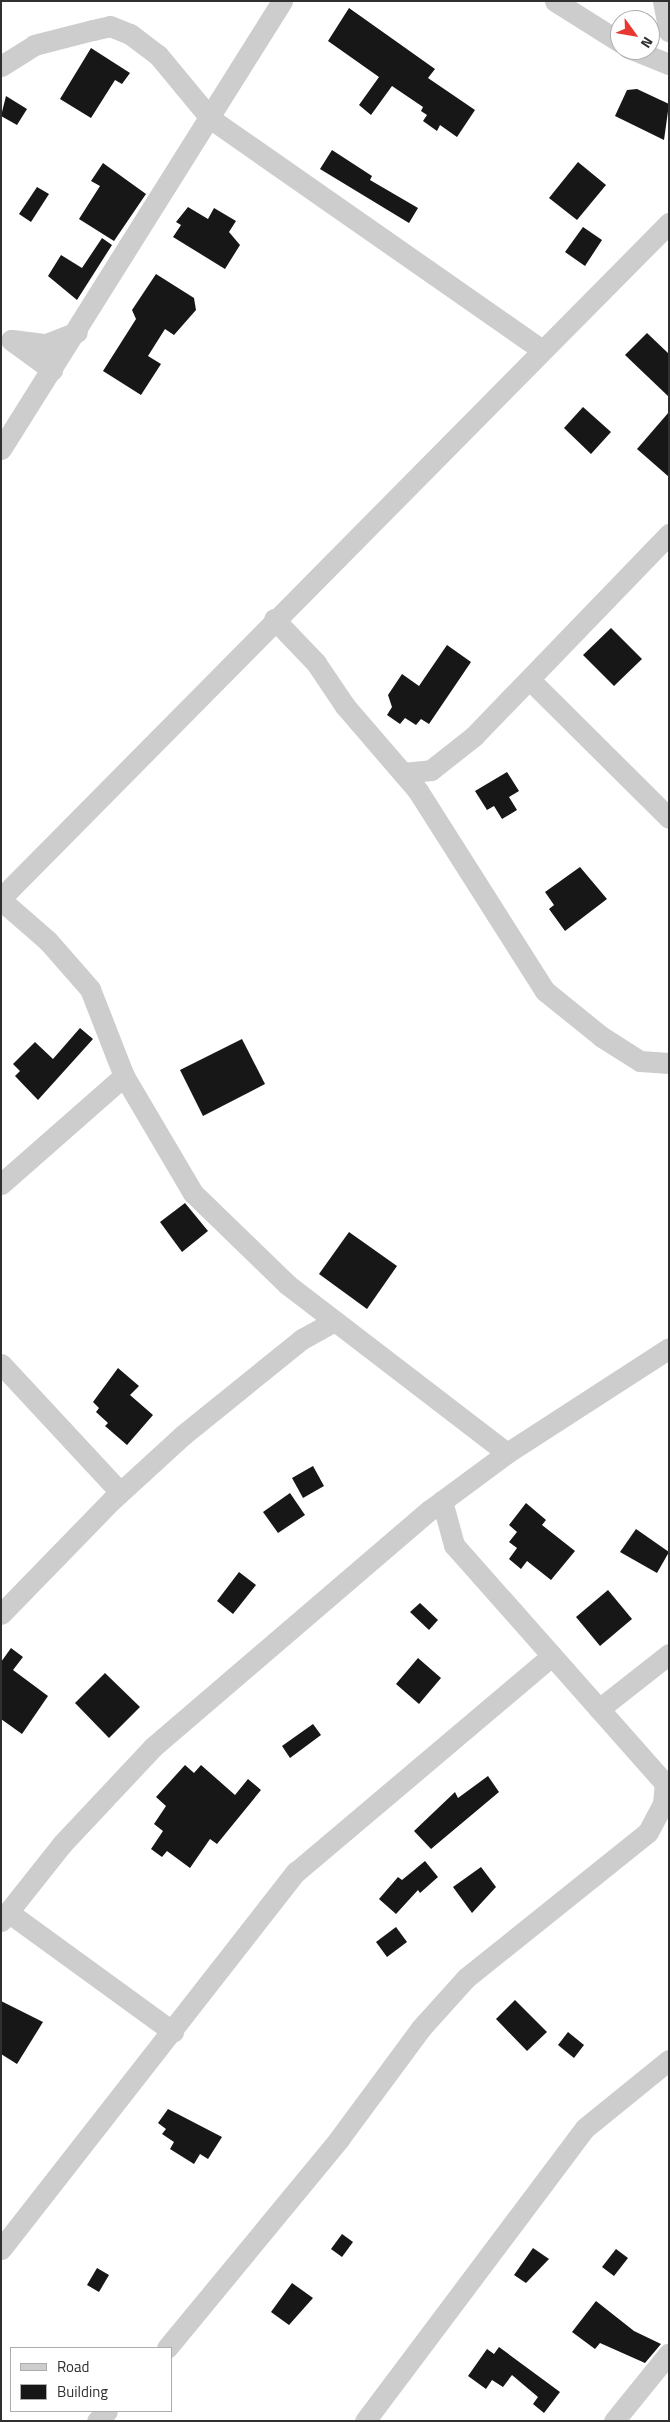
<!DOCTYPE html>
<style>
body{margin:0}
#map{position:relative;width:670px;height:2422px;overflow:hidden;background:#fff;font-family:"Titillium Web",sans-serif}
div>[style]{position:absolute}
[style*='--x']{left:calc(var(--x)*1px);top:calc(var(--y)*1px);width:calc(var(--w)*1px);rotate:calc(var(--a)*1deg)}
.building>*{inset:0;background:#171717}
.minor>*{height:21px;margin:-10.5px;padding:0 10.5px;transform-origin:10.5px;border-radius:10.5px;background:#cdcdcd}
span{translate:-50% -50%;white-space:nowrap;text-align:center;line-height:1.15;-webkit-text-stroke:5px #fff;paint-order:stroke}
.frame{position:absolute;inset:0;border:2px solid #303030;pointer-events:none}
.legend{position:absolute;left:10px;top:2347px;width:162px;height:65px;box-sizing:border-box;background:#fff;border:1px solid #acacac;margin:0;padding:6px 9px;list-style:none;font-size:15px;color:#303030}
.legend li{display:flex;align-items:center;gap:10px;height:25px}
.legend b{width:25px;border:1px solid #acacac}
.north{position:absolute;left:610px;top:10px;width:50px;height:50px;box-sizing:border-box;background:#fff;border:1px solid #acacac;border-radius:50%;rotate:122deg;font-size:14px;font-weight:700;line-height:20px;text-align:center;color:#303030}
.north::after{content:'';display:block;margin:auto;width:18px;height:22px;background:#e83631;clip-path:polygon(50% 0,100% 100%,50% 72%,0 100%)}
</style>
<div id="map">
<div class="building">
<i style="clip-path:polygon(349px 8px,435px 69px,428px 78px,475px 110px,457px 137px,440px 125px,437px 131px,423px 121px,427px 115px,421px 111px,423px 107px,392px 86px,371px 115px,359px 105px,379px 77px,328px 41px)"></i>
<i style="clip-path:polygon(91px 48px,130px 73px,122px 84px,115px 80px,91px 118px,60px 99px)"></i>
<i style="clip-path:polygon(637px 89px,669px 104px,664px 140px,615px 116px,627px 90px)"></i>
<i style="clip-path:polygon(6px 96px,27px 109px,17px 125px,1px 116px)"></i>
<i style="clip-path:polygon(332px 150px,372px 176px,370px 180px,418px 208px,409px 223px,320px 169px)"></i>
<i style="clip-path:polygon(578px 162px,606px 185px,577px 220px,549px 198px)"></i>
<i style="clip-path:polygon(103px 163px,146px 194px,114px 241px,79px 219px,100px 186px,91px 181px)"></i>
<i style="clip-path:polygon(37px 187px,49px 194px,31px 222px,19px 214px)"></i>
<i style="clip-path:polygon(188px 207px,208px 219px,214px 208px,236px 221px,229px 232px,240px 245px,225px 269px,173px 237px,181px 225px,176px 222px)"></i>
<i style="clip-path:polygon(583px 227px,602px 240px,585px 266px,565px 252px)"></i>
<i style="clip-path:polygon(102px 238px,112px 245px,77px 300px,48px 276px,61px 255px,82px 268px)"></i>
<i style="clip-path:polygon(156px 274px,194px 298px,196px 310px,174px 335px,165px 329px,148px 356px,161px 364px,141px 395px,103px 371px,136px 319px,132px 310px)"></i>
<i style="clip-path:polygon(647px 333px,669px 354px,669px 397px,625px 355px)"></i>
<i style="clip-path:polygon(583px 407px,611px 432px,591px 454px,564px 428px)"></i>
<i style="clip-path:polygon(669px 412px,669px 477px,637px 449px)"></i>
<i style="clip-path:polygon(611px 628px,642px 659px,614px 686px,583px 655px)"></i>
<i style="clip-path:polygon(447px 645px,471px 662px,429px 724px,421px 719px,416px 725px,405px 718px,400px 724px,387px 715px,392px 707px,388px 695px,402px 674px,419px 686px)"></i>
<i style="clip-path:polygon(507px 772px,519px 791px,509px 797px,517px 810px,502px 819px,494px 806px,487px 810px,475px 791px)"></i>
<i style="clip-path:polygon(580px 867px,607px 899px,565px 931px,549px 909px,554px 905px,545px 892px)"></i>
<i style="clip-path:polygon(80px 1028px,93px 1039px,38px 1100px,15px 1076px,20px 1071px,13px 1064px,35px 1042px,53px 1059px)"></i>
<i style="clip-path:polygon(242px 1039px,265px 1084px,203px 1116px,180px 1070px)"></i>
<i style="clip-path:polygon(185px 1203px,208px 1231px,182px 1252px,160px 1222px)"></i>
<i style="clip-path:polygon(349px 1232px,397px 1266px,367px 1309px,319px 1274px)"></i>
<i style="clip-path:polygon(118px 1368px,139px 1386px,130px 1395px,153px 1415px,127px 1445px,105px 1426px,108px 1423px,96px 1412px,99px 1408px,93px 1402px)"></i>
<i style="clip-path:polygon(313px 1466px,324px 1486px,303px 1498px,292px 1478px)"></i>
<i style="clip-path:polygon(290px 1493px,305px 1515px,278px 1533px,263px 1512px)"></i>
<i style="clip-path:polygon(526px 1503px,546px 1520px,542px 1525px,575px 1551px,551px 1580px,527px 1561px,521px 1569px,509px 1559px,517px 1548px,509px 1542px,517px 1532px,509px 1525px)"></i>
<i style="clip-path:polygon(636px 1529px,669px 1552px,657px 1573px,620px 1552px)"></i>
<i style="clip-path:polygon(239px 1572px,256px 1585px,233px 1614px,217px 1601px)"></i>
<i style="clip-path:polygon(608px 1590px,632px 1619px,600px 1646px,576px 1617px)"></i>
<i style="clip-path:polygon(420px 1603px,438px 1620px,429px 1630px,410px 1612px)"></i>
<i style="clip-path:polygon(11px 1648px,23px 1657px,13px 1670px,48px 1696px,22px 1734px,1px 1719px,1px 1662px)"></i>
<i style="clip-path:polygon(418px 1658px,441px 1678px,419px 1704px,396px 1684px)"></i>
<i style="clip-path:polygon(105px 1673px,140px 1707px,109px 1738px,75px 1703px)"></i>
<i style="clip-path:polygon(313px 1724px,321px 1735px,290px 1758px,282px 1746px)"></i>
<i style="clip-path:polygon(185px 1765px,194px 1773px,201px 1765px,235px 1795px,248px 1779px,261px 1790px,217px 1844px,210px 1839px,190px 1868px,167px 1851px,162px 1857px,151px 1849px,163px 1831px,154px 1824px,166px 1806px,156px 1797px)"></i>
<i style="clip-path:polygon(488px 1776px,499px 1792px,431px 1849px,414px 1831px,455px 1792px,458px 1798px)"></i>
<i style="clip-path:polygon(425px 1861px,438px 1877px,420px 1893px,418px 1890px,396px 1914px,379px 1899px,398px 1877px,402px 1880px)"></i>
<i style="clip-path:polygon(481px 1867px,496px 1887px,472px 1913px,453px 1887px)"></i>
<i style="clip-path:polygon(396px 1927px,407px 1942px,387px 1957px,376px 1942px)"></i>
<i style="clip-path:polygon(515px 2000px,547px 2032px,527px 2051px,496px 2019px)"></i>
<i style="clip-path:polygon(1px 2001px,43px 2022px,17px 2064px,1px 2054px)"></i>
<i style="clip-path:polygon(568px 2032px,584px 2045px,574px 2058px,558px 2045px)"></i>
<i style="clip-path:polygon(168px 2109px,222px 2137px,208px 2159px,200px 2154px,194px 2164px,170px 2149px,174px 2142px,162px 2134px,166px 2129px,158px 2123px)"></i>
<i style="clip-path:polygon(342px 2234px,353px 2242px,342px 2257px,331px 2249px)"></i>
<i style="clip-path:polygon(533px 2248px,549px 2259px,526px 2283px,514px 2275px)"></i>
<i style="clip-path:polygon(616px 2249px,628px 2258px,614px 2276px,602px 2267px)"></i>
<i style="clip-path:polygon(97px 2268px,109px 2275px,99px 2292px,87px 2285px)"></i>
<i style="clip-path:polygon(292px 2283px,313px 2298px,289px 2325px,271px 2312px)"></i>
<i style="clip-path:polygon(596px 2301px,634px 2331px,661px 2344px,645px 2363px,600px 2343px,595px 2349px,572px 2332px)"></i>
<i style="clip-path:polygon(499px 2347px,560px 2392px,544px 2413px,533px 2404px,538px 2397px,512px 2375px,503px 2387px,492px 2380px,486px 2389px,468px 2376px,487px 2349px,494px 2354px)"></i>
</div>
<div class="minor">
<i style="--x:555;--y:1;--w:77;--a:32.2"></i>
<i style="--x:663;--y:1;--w:31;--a:79"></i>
<i style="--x:634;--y:50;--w:38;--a:22"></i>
<i style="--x:1;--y:66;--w:39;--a:-32"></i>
<i style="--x:34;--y:45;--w:61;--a:-14.3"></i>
<i style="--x:93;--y:30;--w:17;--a:-13"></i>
<i style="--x:110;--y:26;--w:22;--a:22"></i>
<i style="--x:130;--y:34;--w:35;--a:37"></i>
<i style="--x:158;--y:55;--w:83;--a:50.4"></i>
<i style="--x:211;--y:119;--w:402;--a:34.9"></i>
<i style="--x:11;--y:340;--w:51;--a:36.2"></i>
<i style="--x:12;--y:340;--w:34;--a:7"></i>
<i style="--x:46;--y:344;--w:33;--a:-21"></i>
<i style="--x:1;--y:449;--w:529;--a:-57.9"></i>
<i style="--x:274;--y:619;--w:61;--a:46.3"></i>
<i style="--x:316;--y:663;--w:52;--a:56"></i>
<i style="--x:345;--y:706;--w:112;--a:49.3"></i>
<i style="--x:418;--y:791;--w:237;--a:57.6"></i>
<i style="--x:545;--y:991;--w:73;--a:38.9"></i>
<i style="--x:602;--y:1037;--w:45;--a:32.3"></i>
<i style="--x:640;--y:1061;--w:29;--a:4"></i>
<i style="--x:530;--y:680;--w:196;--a:44.8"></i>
<i style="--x:403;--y:773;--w:28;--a:-6"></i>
<i style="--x:431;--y:770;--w:55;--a:-38.3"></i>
<i style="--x:474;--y:736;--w:281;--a:-46"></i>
<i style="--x:1;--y:898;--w:950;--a:-45.3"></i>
<i style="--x:1;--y:900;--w:62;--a:41.1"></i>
<i style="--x:48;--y:941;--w:64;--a:48.8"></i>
<i style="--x:90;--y:989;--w:93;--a:68.7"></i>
<i style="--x:124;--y:1076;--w:136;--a:59.5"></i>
<i style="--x:193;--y:1193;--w:132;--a:44.1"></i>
<i style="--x:288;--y:1285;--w:276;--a:37.5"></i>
<i style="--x:1;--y:1184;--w:164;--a:-41.3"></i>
<i style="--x:1;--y:1364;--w:175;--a:47.1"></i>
<i style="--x:442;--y:1501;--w:46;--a:74.7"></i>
<i style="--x:454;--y:1545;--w:324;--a:48.5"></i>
<i style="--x:1;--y:1614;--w:159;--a:-45.8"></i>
<i style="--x:112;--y:1500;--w:96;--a:-42.5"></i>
<i style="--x:183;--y:1435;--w:153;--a:-38.9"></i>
<i style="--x:302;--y:1339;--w:37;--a:-29"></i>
<i style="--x:599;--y:1709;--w:89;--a:-38.2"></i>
<i style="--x:8;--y:1912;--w:204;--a:36"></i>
<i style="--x:1;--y:1921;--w:98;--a:-51.6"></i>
<i style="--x:62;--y:1844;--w:133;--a:-46.8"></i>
<i style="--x:153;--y:1747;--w:365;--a:-40.6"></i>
<i style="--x:430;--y:1510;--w:96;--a:-36.5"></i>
<i style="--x:507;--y:1453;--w:193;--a:-32.9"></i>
<i style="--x:1;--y:2249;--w:479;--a:-52"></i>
<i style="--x:296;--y:1872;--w:335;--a:-40.2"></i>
<i style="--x:167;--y:2348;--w:271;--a:-50.5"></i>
<i style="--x:339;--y:2139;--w:138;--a:-53.5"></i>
<i style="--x:421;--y:2028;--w:67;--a:-48"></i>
<i style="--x:466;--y:1978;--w:233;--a:-38.7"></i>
<i style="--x:648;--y:1832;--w:32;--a:-62"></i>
<i style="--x:663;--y:1804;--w:21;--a:-85"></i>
<i style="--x:97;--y:2421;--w:14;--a:-45"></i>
<i style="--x:365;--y:2421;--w:366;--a:-53.1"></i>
<i style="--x:585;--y:2128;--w:108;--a:-39"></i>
<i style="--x:614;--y:2421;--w:87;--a:-51"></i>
</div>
<div class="frame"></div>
<ul class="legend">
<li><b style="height:6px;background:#cdcdcd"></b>Road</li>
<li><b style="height:14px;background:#171717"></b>Building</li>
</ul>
<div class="north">N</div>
</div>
